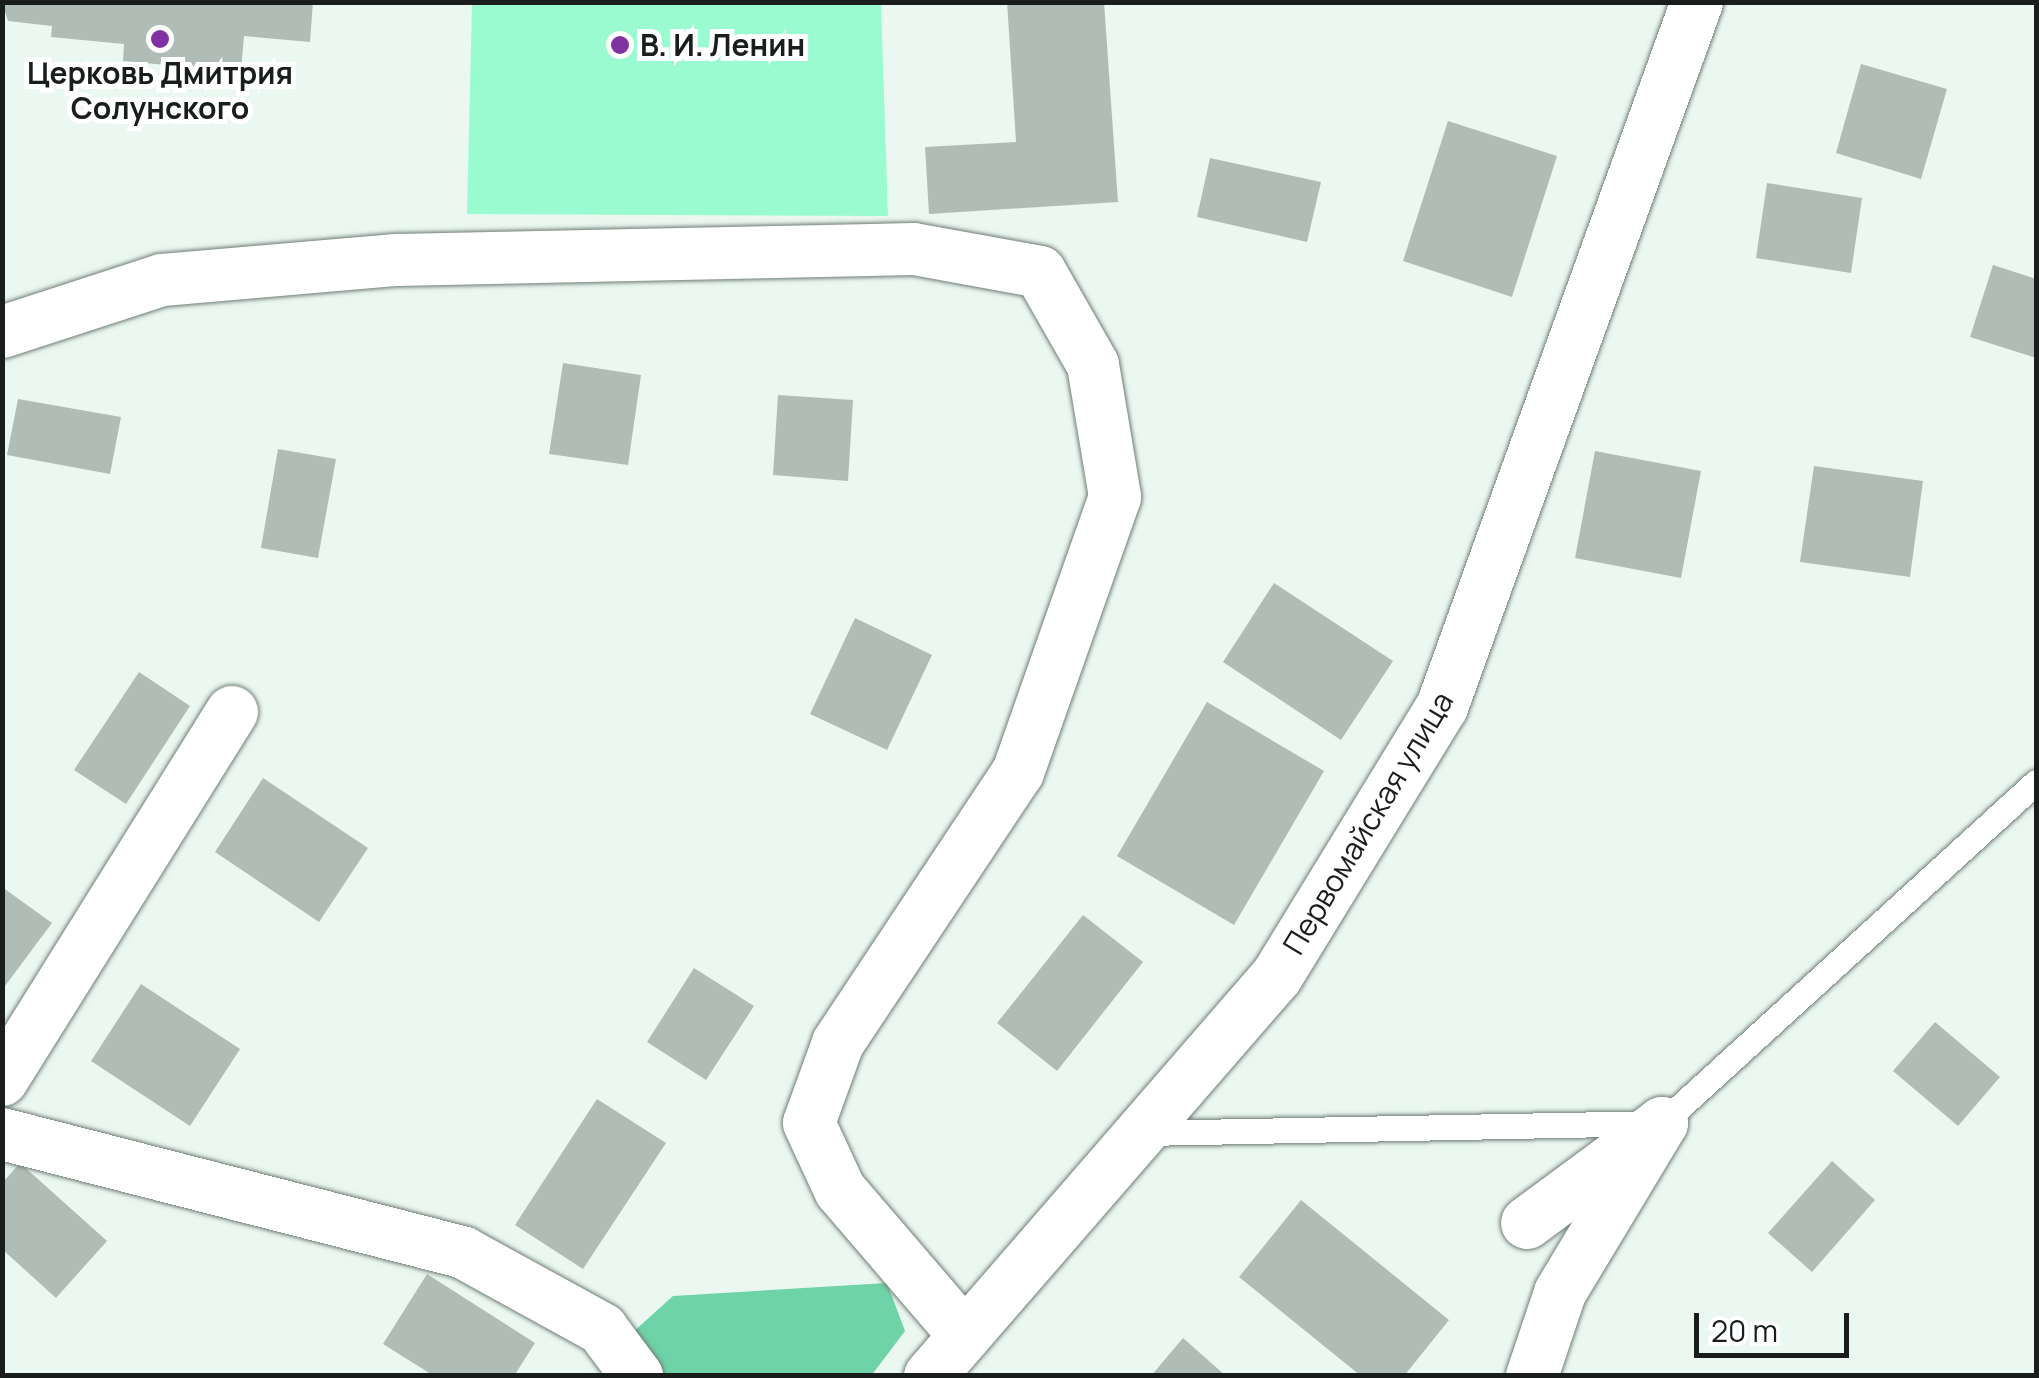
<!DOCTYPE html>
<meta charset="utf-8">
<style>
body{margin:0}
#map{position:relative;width:2039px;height:1378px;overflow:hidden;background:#eaf8f1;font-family:Manrope,sans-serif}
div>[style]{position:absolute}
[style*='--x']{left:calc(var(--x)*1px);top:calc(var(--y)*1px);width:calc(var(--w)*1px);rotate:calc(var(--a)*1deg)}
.green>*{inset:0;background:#9bfbd0}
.forest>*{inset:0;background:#6fd3a8}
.building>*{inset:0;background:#b0bdb6}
.roads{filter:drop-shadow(0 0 2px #707d76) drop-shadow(0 0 2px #707d76)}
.service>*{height:25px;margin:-12.5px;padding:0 12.5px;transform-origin:12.5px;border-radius:12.5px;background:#fff}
.minor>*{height:52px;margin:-26px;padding:0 26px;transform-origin:26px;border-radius:26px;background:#fff}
.dots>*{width:28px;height:28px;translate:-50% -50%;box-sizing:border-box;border:5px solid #fff;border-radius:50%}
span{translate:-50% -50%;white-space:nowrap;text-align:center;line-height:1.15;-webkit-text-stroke:10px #fff;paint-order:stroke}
.poi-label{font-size:30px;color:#191e1c;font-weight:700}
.left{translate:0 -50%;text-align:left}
.street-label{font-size:30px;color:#191e1c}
.frame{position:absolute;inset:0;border:5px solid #191e1c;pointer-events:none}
.scale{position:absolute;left:1694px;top:1313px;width:155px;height:45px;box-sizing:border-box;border:5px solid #191e1c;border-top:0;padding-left:12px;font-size:30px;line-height:35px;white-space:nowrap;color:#191e1c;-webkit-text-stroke:8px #fff;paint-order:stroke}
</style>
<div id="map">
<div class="green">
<i style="clip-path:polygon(472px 3px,881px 3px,888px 216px,467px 214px)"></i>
</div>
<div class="forest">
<i style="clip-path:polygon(887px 1283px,905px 1331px,871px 1376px,663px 1375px,632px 1333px,673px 1296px)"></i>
</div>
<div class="building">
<i style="clip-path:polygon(2px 2px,313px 2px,310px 42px,244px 36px,241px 72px,123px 61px,124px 44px,51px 37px,52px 26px,8px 21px)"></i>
<i style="clip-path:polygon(1007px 2px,1104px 2px,1118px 202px,929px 214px,925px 147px,1016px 142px)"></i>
<i style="clip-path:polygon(1861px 64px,1947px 89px,1921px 179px,1836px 153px)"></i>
<i style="clip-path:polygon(1448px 121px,1557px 156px,1512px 297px,1403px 261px)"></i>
<i style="clip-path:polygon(1210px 158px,1321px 182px,1307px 242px,1197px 217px)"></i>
<i style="clip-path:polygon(1767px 183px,1862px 198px,1851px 273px,1756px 258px)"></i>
<i style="clip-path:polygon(1993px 265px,2036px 279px,2036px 358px,1970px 337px)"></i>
<i style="clip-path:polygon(563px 363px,641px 375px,628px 465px,549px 454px)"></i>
<i style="clip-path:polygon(778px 395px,853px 400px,848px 481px,773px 475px)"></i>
<i style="clip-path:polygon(18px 399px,121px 417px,110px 474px,7px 455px)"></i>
<i style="clip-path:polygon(278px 449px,336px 459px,318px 558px,261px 548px)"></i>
<i style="clip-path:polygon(1595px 451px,1701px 471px,1681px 578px,1575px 558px)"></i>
<i style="clip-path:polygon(1814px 466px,1923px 481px,1910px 577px,1800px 562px)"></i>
<i style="clip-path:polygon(1274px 583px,1393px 661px,1341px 740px,1223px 662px)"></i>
<i style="clip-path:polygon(855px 618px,932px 655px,887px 750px,810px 714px)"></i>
<i style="clip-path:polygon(139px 672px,190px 706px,126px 804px,74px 770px)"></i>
<i style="clip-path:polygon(1207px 702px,1324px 771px,1234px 925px,1117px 856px)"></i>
<i style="clip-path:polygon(263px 778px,368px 848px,319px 922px,215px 852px)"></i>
<i style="clip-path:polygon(2px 887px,52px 923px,2px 990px)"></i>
<i style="clip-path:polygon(1083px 915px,1143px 962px,1057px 1071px,997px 1023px)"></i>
<i style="clip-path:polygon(694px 968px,754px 1006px,706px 1080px,647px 1042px)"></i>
<i style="clip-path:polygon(141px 984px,240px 1049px,190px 1126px,91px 1061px)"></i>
<i style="clip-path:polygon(1935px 1022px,2000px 1077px,1958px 1126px,1893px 1071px)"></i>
<i style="clip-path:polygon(597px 1099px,666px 1143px,583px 1269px,515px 1225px)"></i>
<i style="clip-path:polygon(1832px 1161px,1875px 1200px,1812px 1272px,1768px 1233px)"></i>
<i style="clip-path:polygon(20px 1163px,107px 1241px,56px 1298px,3px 1250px,3px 1182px)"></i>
<i style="clip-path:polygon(1301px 1200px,1449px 1320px,1404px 1376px,1361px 1376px,1239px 1277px)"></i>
<i style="clip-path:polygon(427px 1274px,535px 1343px,514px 1376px,434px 1376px,383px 1344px)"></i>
<i style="clip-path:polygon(1183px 1338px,1226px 1376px,1151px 1376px)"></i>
</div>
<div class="roads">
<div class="service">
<i style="--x:1143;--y:1133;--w:519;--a:-1.1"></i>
<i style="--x:1662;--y:1123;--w:506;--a:-42.36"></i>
</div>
<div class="minor">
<i style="--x:2;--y:332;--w:168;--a:-18"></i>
<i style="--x:162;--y:280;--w:236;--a:-4.9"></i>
<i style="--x:397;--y:260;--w:517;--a:-1.22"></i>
<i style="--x:914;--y:249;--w:128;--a:10.3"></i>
<i style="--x:1040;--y:272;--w:107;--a:60.3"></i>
<i style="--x:1093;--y:365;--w:134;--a:80.5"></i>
<i style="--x:1115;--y:497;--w:292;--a:109.4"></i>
<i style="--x:1018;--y:772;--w:325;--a:123.6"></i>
<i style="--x:838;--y:1043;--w:85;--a:109.9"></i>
<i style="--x:809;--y:1123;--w:74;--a:65.2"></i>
<i style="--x:840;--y:1190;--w:192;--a:49.4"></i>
<i style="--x:2;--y:1080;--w:434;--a:-58"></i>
<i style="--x:2;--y:1134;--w:477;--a:14.4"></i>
<i style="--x:464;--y:1253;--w:158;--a:28.8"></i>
<i style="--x:602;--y:1329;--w:59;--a:53.3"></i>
<i style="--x:1527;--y:1223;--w:168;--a:-36.5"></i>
<i style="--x:1662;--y:1123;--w:198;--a:121"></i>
<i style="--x:1560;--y:1293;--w:88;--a:108.6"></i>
<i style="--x:930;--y:1376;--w:530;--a:-49.06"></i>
<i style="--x:1277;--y:976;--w:316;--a:-58.5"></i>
<i style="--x:1442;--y:707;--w:750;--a:-70.11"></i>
</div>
</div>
<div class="dots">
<i style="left:160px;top:39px;background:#8032a2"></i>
<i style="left:620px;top:45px;background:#8032a2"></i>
</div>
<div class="poi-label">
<span class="left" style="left:640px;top:45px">В. И. Ленин</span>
<span style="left:160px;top:90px">Церковь Дмитрия<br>Солунского</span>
</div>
<div class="street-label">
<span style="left:1368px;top:823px;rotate:-59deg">Первомайская улица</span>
</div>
<div class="frame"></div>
<div class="scale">20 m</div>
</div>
